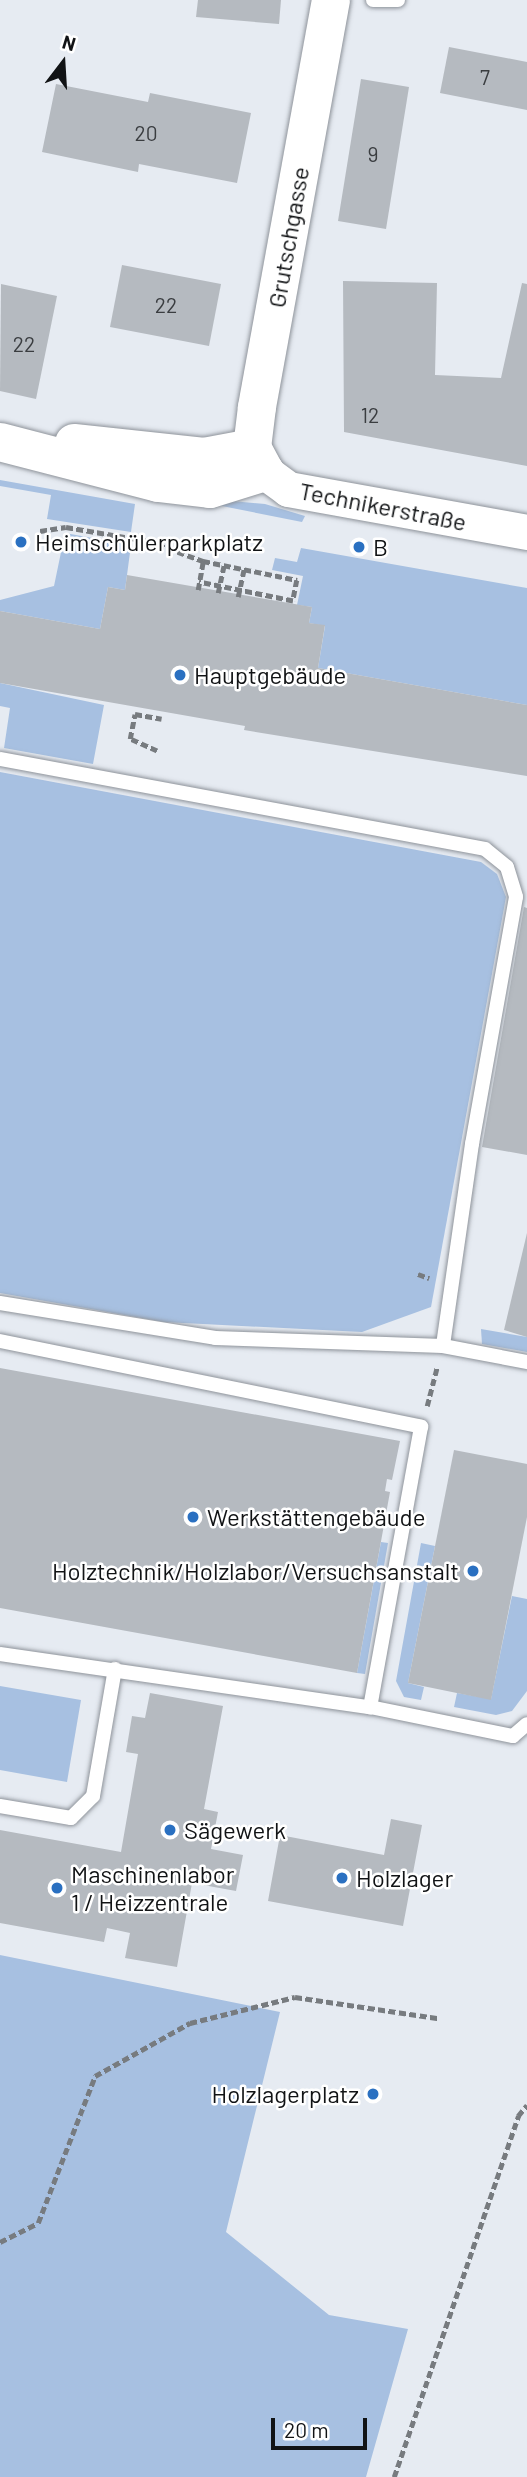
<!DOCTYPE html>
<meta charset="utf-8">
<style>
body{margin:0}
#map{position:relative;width:527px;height:2477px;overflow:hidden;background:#e6ebf2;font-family:Barlow,sans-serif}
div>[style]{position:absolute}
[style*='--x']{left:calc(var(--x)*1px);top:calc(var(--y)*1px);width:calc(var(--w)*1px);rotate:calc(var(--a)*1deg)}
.green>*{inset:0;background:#a7c0e1}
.building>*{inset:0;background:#b5bac0}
.path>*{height:4.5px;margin-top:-2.25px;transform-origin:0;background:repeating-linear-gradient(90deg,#777b7f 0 7px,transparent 0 10.5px)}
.roads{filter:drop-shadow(0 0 2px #8e939a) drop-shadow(0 0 2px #8e939a)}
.service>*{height:14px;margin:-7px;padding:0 7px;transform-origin:7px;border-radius:7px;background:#fff}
.tertiary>*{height:35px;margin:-17.5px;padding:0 17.5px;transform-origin:17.5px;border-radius:17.5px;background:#fff}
.secondary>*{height:38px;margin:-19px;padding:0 19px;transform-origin:19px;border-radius:19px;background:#fff}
.dots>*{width:19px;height:19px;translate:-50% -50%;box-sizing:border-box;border:4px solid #fff;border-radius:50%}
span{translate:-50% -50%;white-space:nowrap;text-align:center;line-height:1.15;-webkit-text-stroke:5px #fff;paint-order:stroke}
.number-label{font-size:21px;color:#3a3d40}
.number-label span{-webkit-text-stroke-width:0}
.street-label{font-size:24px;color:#111315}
.poi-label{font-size:24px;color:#111315}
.left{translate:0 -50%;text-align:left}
.right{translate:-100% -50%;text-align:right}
.north{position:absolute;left:28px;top:28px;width:70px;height:70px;-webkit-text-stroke:5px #fff;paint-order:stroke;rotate:17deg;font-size:19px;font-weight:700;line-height:28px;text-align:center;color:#111315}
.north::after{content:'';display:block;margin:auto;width:24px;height:32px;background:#111315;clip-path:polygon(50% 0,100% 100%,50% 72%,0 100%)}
.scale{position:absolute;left:271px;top:2418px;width:96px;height:32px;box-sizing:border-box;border:4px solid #111315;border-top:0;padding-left:9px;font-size:21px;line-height:24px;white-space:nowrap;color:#111315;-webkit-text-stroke:5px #fff;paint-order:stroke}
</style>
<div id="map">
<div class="green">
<i style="clip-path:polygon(0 480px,135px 504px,131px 532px,47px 519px,51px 495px,0 486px)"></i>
<i style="clip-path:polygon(167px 495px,265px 504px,305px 516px,302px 522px)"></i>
<i style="clip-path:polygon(65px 533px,131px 545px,125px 590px,108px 587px,100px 629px,0 611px,0 600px,54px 586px)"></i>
<i style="clip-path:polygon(301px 548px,527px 588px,527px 705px,318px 668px,325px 626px,309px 623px,312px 607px,297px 605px,303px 576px,272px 570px,275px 558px,297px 562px)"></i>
<i style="clip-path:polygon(0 683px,104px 705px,93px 764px,4px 748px,10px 708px,0 706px)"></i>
<i style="clip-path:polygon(0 772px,481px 862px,497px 874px,506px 897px,431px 1307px,362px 1332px,164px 1322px,0 1293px)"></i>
<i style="clip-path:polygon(481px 1329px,527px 1337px,527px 1352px,482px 1344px)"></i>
<i style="clip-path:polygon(381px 1542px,388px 1543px,365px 1674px,357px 1673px)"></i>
<i style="clip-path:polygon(421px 1543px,435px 1546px,408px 1683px,424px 1687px,421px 1700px,404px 1697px,396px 1681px)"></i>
<i style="clip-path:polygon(512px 1596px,527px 1599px,527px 1691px,512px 1711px,496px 1715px,454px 1707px,457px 1693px,491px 1699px)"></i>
<i style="clip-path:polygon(0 1686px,81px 1700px,67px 1782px,0 1770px)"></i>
<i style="clip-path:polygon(0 1955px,280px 2012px,226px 2232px,329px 2315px,408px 2329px,366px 2477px,0 2477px)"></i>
</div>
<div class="building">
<i style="clip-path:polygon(198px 0,281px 0,279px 24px,196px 17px)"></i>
<i style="clip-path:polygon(449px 47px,527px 62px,527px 110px,440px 93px)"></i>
<i style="clip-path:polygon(361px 79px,409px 87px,386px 229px,338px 221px)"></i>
<i style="clip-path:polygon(56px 84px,148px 102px,150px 93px,251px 113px,237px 183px,139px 164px,138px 172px,42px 152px)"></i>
<i style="clip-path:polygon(122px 265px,221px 284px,209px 346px,110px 327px)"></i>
<i style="clip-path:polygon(343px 281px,437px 283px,435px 375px,501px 378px,522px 283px,527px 284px,527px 466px,344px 432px)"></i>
<i style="clip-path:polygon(1px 284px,57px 296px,36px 399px,0 391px)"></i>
<i style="clip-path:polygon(127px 575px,312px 607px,309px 623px,325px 625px,318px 668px,527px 705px,527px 776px,244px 730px,245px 726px,0 683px,0 611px,100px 629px,108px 587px,125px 590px)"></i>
<i style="clip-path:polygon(524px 907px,527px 908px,527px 1155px,482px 1147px)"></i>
<i style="clip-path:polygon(527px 1233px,527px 1337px,504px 1330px)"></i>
<i style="clip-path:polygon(0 1368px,400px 1441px,392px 1480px,387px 1479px,385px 1491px,390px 1492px,357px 1673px,0 1608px)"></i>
<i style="clip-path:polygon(454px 1450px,527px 1464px,527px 1517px,491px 1700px,408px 1683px)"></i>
<i style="clip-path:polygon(150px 1693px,223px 1706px,204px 1809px,218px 1812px,211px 1849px,243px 1855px,236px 1891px,192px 1883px,177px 1967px,125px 1958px,130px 1933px,107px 1928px,104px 1942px,0 1923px,0 1830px,121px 1852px,138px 1754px,126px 1752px,132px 1716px,145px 1718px)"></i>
<i style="clip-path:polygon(391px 1819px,422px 1825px,403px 1926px,268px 1901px,280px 1835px,384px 1855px)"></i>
</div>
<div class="path">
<i style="--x:40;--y:531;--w:26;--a:-9"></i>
<i style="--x:66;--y:527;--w:83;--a:9.7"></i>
<i style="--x:148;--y:541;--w:59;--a:20"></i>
<i style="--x:203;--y:561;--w:96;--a:11.4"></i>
<i style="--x:297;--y:580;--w:21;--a:101"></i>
<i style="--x:293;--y:601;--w:96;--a:-168.6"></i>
<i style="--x:198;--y:590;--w:29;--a:-80"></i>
<i style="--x:218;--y:593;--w:29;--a:-78"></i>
<i style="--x:238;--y:597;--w:29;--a:-78"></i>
<i style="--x:157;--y:751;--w:30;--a:-156"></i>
<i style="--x:130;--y:739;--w:25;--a:-79"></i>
<i style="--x:135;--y:714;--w:27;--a:10"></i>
<i style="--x:418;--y:1274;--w:12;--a:20"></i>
<i style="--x:427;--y:1406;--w:40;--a:-75.6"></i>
<i style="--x:0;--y:2242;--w:42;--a:-26.6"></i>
<i style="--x:38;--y:2223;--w:158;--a:-68.8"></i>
<i style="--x:95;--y:2076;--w:109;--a:-29.2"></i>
<i style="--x:190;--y:2023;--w:108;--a:-13.9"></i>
<i style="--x:295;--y:1997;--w:145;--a:8.4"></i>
<i style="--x:394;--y:2477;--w:382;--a:-71"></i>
<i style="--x:518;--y:2116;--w:14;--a:-51"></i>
</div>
<div class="roads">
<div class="service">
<i style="--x:373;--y:0;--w:25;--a:0"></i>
<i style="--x:0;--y:759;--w:493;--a:10.5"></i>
<i style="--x:485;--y:849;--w:28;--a:39"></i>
<i style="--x:507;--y:867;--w:31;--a:73"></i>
<i style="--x:516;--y:897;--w:251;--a:100.1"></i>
<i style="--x:472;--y:1144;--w:204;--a:98.2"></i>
<i style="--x:0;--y:1303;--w:218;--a:9.2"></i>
<i style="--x:215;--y:1338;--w:228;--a:2"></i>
<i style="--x:443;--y:1346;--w:86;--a:10.8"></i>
<i style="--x:0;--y:1341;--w:430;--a:11.5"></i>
<i style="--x:421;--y:1427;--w:285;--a:100.3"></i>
<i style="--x:0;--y:1654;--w:374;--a:8.2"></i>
<i style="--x:370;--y:1707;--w:146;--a:11.5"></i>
<i style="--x:513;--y:1736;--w:18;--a:-41"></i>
<i style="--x:0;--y:1806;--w:72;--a:9.6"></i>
<i style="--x:71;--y:1818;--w:31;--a:-45"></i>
<i style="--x:93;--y:1796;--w:129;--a:-80.2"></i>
</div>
<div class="tertiary">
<i style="--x:265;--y:472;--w:29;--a:36"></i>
<i style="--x:288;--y:489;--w:243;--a:10.2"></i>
</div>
<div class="secondary">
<i style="--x:0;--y:442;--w:163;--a:14.5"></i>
<i style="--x:158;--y:483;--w:52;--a:6.6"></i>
<i style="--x:210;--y:489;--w:58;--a:-17.2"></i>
<i style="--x:265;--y:472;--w:27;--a:-118"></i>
<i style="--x:252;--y:448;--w:41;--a:-83"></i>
<i style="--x:257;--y:407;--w:414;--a:-79.7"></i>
<i style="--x:74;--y:443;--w:131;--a:6.1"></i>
<i style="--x:204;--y:457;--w:49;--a:-10.6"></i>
</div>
</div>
<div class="dots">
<i style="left:21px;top:542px;background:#2a70c1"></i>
<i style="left:359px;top:547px;background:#2a70c1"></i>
<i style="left:180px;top:675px;background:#2a70c1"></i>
<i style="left:193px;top:1517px;background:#2a70c1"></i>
<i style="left:473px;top:1571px;background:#2a70c1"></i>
<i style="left:170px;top:1830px;background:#2a70c1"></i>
<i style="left:342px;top:1878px;background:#2a70c1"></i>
<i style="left:57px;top:1888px;background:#2a70c1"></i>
<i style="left:373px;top:2094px;background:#2a70c1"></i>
</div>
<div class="number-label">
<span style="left:485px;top:77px">7</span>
<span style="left:146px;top:133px">20</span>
<span style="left:373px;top:154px">9</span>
<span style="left:166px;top:305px">22</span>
<span style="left:24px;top:344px">22</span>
<span style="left:370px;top:415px">12</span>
</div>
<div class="street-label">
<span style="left:288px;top:237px;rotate:-80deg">Grutschgasse</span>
<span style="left:383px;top:506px;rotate:11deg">Technikerstraße</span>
</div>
<div class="poi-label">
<span class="left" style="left:35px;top:542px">Heimschülerparkplatz</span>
<span class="left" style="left:373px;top:547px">B</span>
<span class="left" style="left:194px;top:675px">Hauptgebäude</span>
<span class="left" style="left:207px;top:1517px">Werkstättengebäude</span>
<span class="right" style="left:459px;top:1571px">Holztechnik/Holzlabor/Versuchsanstalt</span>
<span class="left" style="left:184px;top:1830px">Sägewerk</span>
<span class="left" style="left:71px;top:1888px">Maschinenlabor<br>1 / Heizzentrale</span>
<span class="left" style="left:356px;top:1878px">Holzlager</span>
<span class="right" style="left:359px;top:2094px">Holzlagerplatz</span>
</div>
<div class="north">N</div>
<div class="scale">20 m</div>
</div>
